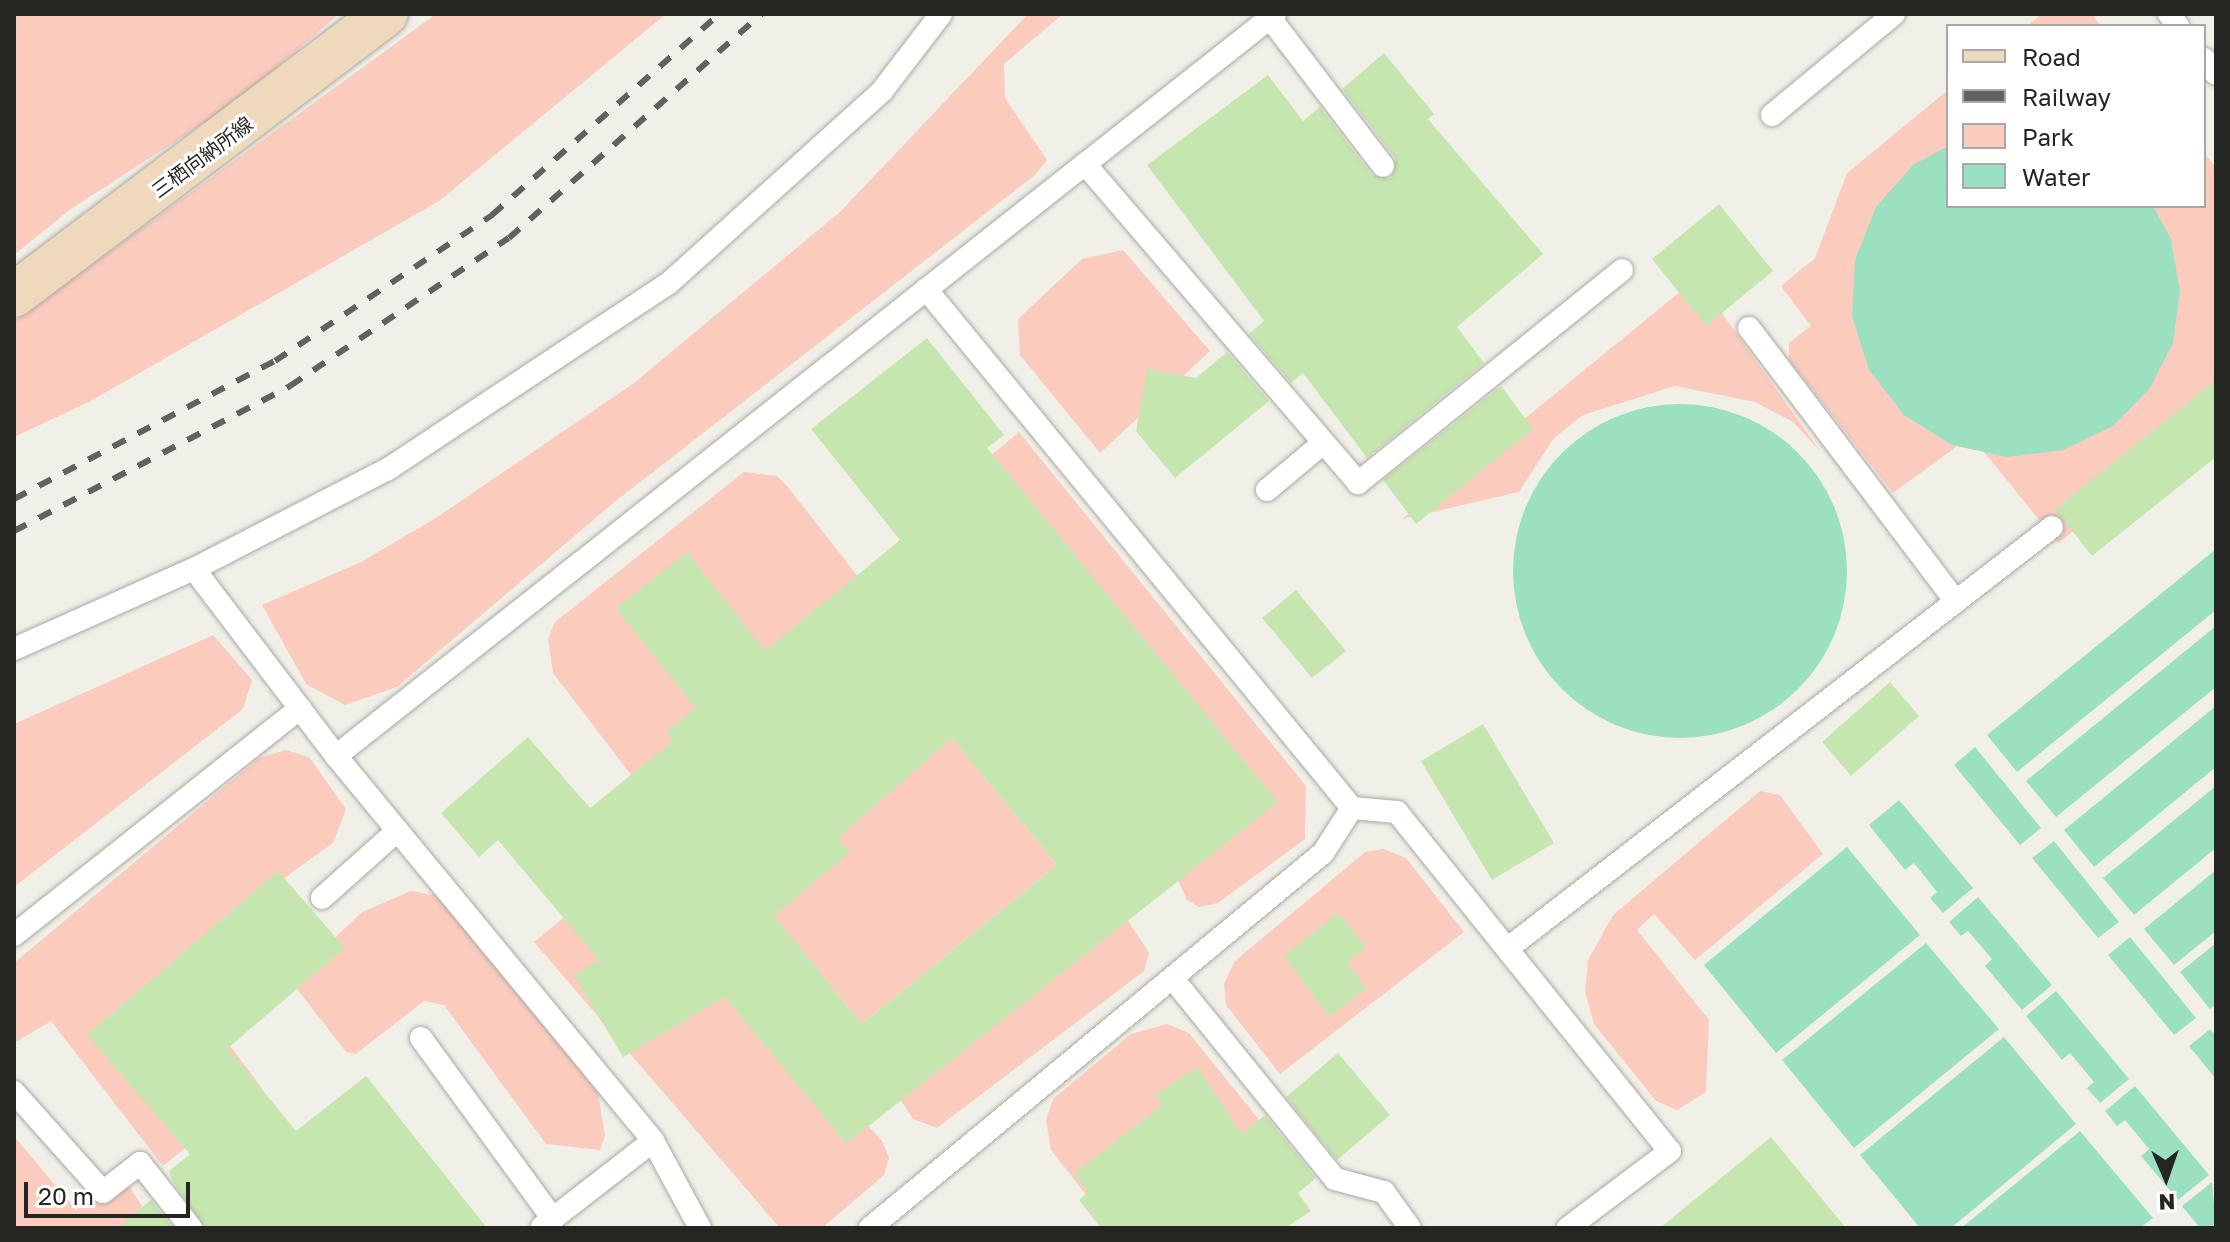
<!DOCTYPE html>
<meta charset="utf-8">
<style>
body{margin:0}
#map{position:relative;width:2230px;height:1242px;overflow:hidden;background:#f1f0e8;font-family:"Golos Text","Noto Sans JP",sans-serif}
div>[style]{position:absolute}
[style*='--x']{left:calc(var(--x)*1px);top:calc(var(--y)*1px);width:calc(var(--w)*1px);rotate:calc(var(--a)*1deg)}
.green>*{inset:0;background:#fbcbbe}
.water>*{inset:0;background:#9ce0c2}
.round{border-radius:50%}
.building>*{inset:0;background:#c6e6af}
.roads{filter:drop-shadow(0 0 2px #abaaa3) drop-shadow(0 0 2px #abaaa3)}
.service>*{height:22px;margin:-11px;padding:0 11px;transform-origin:11px;border-radius:11px;background:#fff}
.secondary>*{height:44px;margin:-22px;padding:0 22px;transform-origin:22px;border-radius:22px;background:#eed9bc}
.rail>*{height:6px;margin-top:-3px;transform-origin:0;background:repeating-linear-gradient(90deg,#61615d 0 14px,transparent 0 28px)}
span{translate:-50% -50%;white-space:nowrap;text-align:center;line-height:1.15;-webkit-text-stroke:6px #fff;paint-order:stroke}
.street-label{font-size:20px;color:#252522}
.frame{position:absolute;inset:0;border:16px solid #252522;pointer-events:none}
.legend{position:absolute;left:1946px;top:24px;width:260px;height:184px;box-sizing:border-box;background:#fff;border:2px solid #a8a8a7;margin:0;padding:10px 14px;list-style:none;font-size:24px;color:#252522}
.legend li{display:flex;align-items:center;gap:16px;height:40px}
.legend b{width:40px;border:2px solid #a8a8a7}
.north{position:absolute;left:2126px;top:1138px;width:80px;height:80px;-webkit-text-stroke:6px #fff;paint-order:stroke;rotate:178deg;font-size:22px;font-weight:700;line-height:32px;text-align:center;color:#252522}
.north::after{content:'';display:block;margin:auto;width:28px;height:36px;background:#252522;clip-path:polygon(50% 0,100% 100%,50% 72%,0 100%)}
.scale{position:absolute;left:24px;top:1182px;width:166px;height:36px;box-sizing:border-box;border:4px solid #252522;border-top:0;padding-left:10px;font-size:24px;line-height:28px;white-space:nowrap;color:#252522;-webkit-text-stroke:6px #fff;paint-order:stroke}
</style>
<div id="map">
<div class="green">
<i style="clip-path:polygon(14px 14px,339px 14px,238px 101px,71px 209px,14px 255px)"></i>
<i style="clip-path:polygon(436px 14px,666px 14px,439px 201px,89px 402px,14px 437px,14px 321px)"></i>
<i style="clip-path:polygon(1028px 14px,1063px 14px,1004px 64px,1005px 98px,1047px 160px,1035px 175px,612px 504px,397px 687px,345px 705px,306px 684px,262px 605px,361px 562px,436px 518px,634px 383px,840px 212px)"></i>
<i style="clip-path:polygon(2042px 14px,2092px 14px,2101px 26px,2027px 26px)"></i>
<i style="clip-path:polygon(1948px 90px,1948px 206px,2204px 206px,2204px 153px,2216px 168px,2216px 423px,2058px 543px,1971px 436px,1893px 493px,1789px 360px,1789px 343px,1811px 326px,1781px 286px,1815px 258px,1847px 173px)"></i>
<i style="clip-path:polygon(1123px 250px,1210px 351px,1100px 453px,1020px 355px,1018px 319px,1082px 259px)"></i>
<i style="clip-path:polygon(1697px 278px,1820px 451px,1793px 422px,1755px 402px,1675px 386px,1583px 415px,1554px 438px,1519px 492px,1402px 519px)"></i>
<i style="clip-path:polygon(1019px 432px,1306px 786px,1305px 839px,1218px 903px,1199px 907px,1187px 900px,988px 458px)"></i>
<i style="clip-path:polygon(744px 472px,777px 476px,788px 487px,866px 587px,635px 780px,553px 673px,548px 639px,555px 622px)"></i>
<i style="clip-path:polygon(213px 635px,252px 680px,243px 709px,14px 887px,14px 724px)"></i>
<i style="clip-path:polygon(888px 660px,1057px 865px,862px 1024px,694px 819px)"></i>
<i style="clip-path:polygon(286px 750px,309px 757px,346px 809px,333px 843px,273px 886px,222px 1035px,261px 1087px,163px 1166px,51px 1021px,14px 1043px,14px 963px,259px 758px)"></i>
<i style="clip-path:polygon(1760px 791px,1780px 795px,1823px 854px,1695px 960px,1654px 914px,1637px 930px,1709px 1020px,1706px 1092px,1677px 1110px,1656px 1101px,1594px 1024px,1585px 991px,1588px 960px,1613px 915px)"></i>
<i style="clip-path:polygon(1384px 849px,1406px 858px,1464px 932px,1280px 1074px,1226px 1005px,1224px 984px,1234px 962px,1365px 852px)"></i>
<i style="clip-path:polygon(631px 862px,882px 1141px,889px 1158px,884px 1175px,822px 1228px,779px 1227px,534px 942px)"></i>
<i style="clip-path:polygon(411px 891px,434px 895px,453px 911px,598px 1093px,605px 1136px,600px 1150px,546px 1144px,444px 1005px,424px 1001px,356px 1054px,346px 1052px,290px 980px,362px 912px)"></i>
<i style="clip-path:polygon(1121px 910px,1149px 953px,1144px 971px,937px 1128px,913px 1119px,896px 1093px)"></i>
<i style="clip-path:polygon(1167px 1024px,1189px 1033px,1289px 1157px,1112px 1228px,1051px 1150px,1046px 1120px,1053px 1099px,1131px 1034px)"></i>
<i style="clip-path:polygon(14px 1136px,76px 1210px,119px 1172px,157px 1228px,14px 1228px)"></i>
</div>
<div class="water">
<i style="clip-path:polygon(1948px 146px,1948px 206px,2153px 206px,2171px 239px,2180px 291px,2173px 343px,2150px 388px,2113px 426px,2063px 450px,2007px 457px,1952px 445px,1904px 415px,1869px 370px,1852px 316px,1855px 260px,1876px 207px,1913px 165px)"></i>
<i class="round" style="left:1513px;top:404px;width:334px;height:334px"></i>
<i style="clip-path:polygon(2216px 549px,2216px 610px,2017px 772px,1987px 735px)"></i>
<i style="clip-path:polygon(2216px 626px,2216px 687px,2056px 817px,2026px 781px)"></i>
<i style="clip-path:polygon(2216px 706px,2216px 767px,2094px 867px,2064px 830px)"></i>
<i style="clip-path:polygon(1975px 747px,2041px 828px,2020px 845px,1954px 765px)"></i>
<i style="clip-path:polygon(2216px 786px,2216px 848px,2134px 915px,2103px 878px)"></i>
<i style="clip-path:polygon(1899px 800px,1973px 888px,1943px 913px,1930px 898px,1937px 892px,1914px 863px,1905px 870px,1869px 825px)"></i>
<i style="clip-path:polygon(2054px 841px,2119px 922px,2098px 938px,2032px 858px)"></i>
<i style="clip-path:polygon(1847px 847px,1920px 935px,1776px 1053px,1704px 965px)"></i>
<i style="clip-path:polygon(2216px 870px,2216px 931px,2174px 965px,2144px 929px)"></i>
<i style="clip-path:polygon(1978px 897px,2052px 985px,2022px 1010px,1985px 966px,1992px 959px,1968px 931px,1961px 936px,1949px 922px)"></i>
<i style="clip-path:polygon(2130px 937px,2196px 1018px,2174px 1035px,2108px 955px)"></i>
<i style="clip-path:polygon(1926px 943px,1999px 1029px,1854px 1148px,1782px 1060px)"></i>
<i style="clip-path:polygon(2216px 943px,2216px 1004px,2210px 1009px,2180px 972px)"></i>
<i style="clip-path:polygon(2056px 991px,2129px 1079px,2100px 1103px,2087px 1088px,2094px 1082px,2070px 1053px,2062px 1060px,2026px 1016px)"></i>
<i style="clip-path:polygon(2210px 1029px,2216px 1036px,2216px 1079px,2189px 1046px)"></i>
<i style="clip-path:polygon(2004px 1037px,2076px 1124px,1951px 1228px,1920px 1228px,1860px 1155px)"></i>
<i style="clip-path:polygon(2135px 1086px,2209px 1175px,2178px 1200px,2141px 1156px,2149px 1149px,2125px 1120px,2117px 1126px,2105px 1111px)"></i>
<i style="clip-path:polygon(2080px 1131px,2153px 1218px,2140px 1228px,1961px 1228px)"></i>
<i style="clip-path:polygon(2212px 1182px,2216px 1228px,2200px 1228px,2182px 1206px)"></i>
</div>
<div class="building">
<i style="clip-path:polygon(1384px 53px,1434px 114px,1428px 119px,1543px 254px,1457px 327px,1484px 363px,1367px 458px,1303px 373px,1291px 383px,1249px 334px,1264px 321px,1147px 165px,1268px 75px,1303px 121px,1320px 107px,1372px 175px,1391px 178px,1395px 158px,1342px 89px)"></i>
<i style="clip-path:polygon(1719px 204px,1773px 271px,1706px 326px,1652px 259px)"></i>
<i style="clip-path:polygon(evenodd,927px 338px,1004px 435px,987px 448px,1278px 802px,846px 1144px,725px 997px,623px 1057px,574px 975px,599px 960px,498px 840px,479px 857px,441px 813px,528px 737px,590px 808px,673px 741px,666px 732px,696px 708px,616px 608px,687px 552px,765px 651px,900px 540px,811px 429px,927px 338px,952px 738px,1057px 865px,862px 1024px,774px 916px,850px 852px,838px 838px,952px 738px)"></i>
<i style="clip-path:polygon(1227px 352px,1269px 401px,1175px 478px,1136px 431px,1147px 369px,1196px 378px)"></i>
<i style="clip-path:polygon(2216px 380px,2216px 457px,2092px 556px,2055px 509px)"></i>
<i style="clip-path:polygon(1501px 386px,1533px 429px,1416px 524px,1383px 480px)"></i>
<i style="clip-path:polygon(1296px 590px,1346px 651px,1312px 678px,1262px 618px)"></i>
<i style="clip-path:polygon(1890px 682px,1919px 716px,1851px 776px,1822px 742px)"></i>
<i style="clip-path:polygon(1483px 724px,1554px 843px,1492px 880px,1421px 761px)"></i>
<i style="clip-path:polygon(278px 871px,345px 948px,228px 1048px,296px 1131px,366px 1076px,487px 1228px,205px 1228px,173px 1182px,169px 1171px,190px 1154px,87px 1035px)"></i>
<i style="clip-path:polygon(1338px 913px,1366px 947px,1347px 963px,1367px 988px,1329px 1017px,1284px 956px)"></i>
<i style="clip-path:polygon(1338px 1053px,1390px 1115px,1337px 1160px,1286px 1097px)"></i>
<i style="clip-path:polygon(1197px 1067px,1242px 1134px,1265px 1115px,1316px 1178px,1298px 1193px,1311px 1211px,1285px 1228px,1101px 1228px,1079px 1200px,1088px 1192px,1074px 1174px,1162px 1105px,1155px 1095px)"></i>
<i style="clip-path:polygon(1771px 1137px,1846px 1228px,1660px 1228px)"></i>
<i style="clip-path:polygon(151px 1200px,173px 1228px,118px 1228px)"></i>
</div>
<div class="roads">
<div class="service">
<i style="--x:2169;--y:14;--w:15;--a:53"></i>
<i style="--x:1270;--y:18;--w:186;--a:52.6"></i>
<i style="--x:2204;--y:59;--w:19;--a:51"></i>
<i style="--x:1772;--y:115;--w:158;--a:-39.6"></i>
<i style="--x:1085;--y:164;--w:420;--a:49.4"></i>
<i style="--x:1358;--y:483;--w:339;--a:-38.9"></i>
<i style="--x:926;--y:289;--w:671;--a:50.62"></i>
<i style="--x:1352;--y:808;--w:45;--a:5.1"></i>
<i style="--x:1397;--y:812;--w:435;--a:51.2"></i>
<i style="--x:1670;--y:1151;--w:128;--a:143"></i>
<i style="--x:1749;--y:328;--w:343;--a:52.9"></i>
<i style="--x:1267;--y:490;--w:73;--a:-40"></i>
<i style="--x:194;--y:569;--w:235;--a:52.8"></i>
<i style="--x:336;--y:756;--w:499;--a:50.5"></i>
<i style="--x:653;--y:1141;--w:99;--a:61.6"></i>
<i style="--x:14;--y:649;--w:197;--a:-24"></i>
<i style="--x:194;--y:569;--w:218;--a:-27.3"></i>
<i style="--x:388;--y:469;--w:337;--a:-33.5"></i>
<i style="--x:669;--y:283;--w:287;--a:-42"></i>
<i style="--x:882;--y:91;--w:97;--a:-52.5"></i>
<i style="--x:336;--y:756;--w:1197;--a:-38.32"></i>
<i style="--x:322;--y:898;--w:101;--a:-41.8"></i>
<i style="--x:14;--y:935;--w:365;--a:-38.4"></i>
<i style="--x:1507;--y:949;--w:689;--a:-37.75"></i>
<i style="--x:1173;--y:979;--w:257;--a:51"></i>
<i style="--x:1335;--y:1179;--w:51;--a:14.9"></i>
<i style="--x:1384;--y:1192;--w:44;--a:54.2"></i>
<i style="--x:421;--y:1038;--w:224;--a:53.9"></i>
<i style="--x:14;--y:1092;--w:134;--a:48.3"></i>
<i style="--x:103;--y:1192;--w:47;--a:-38.1"></i>
<i style="--x:140;--y:1163;--w:83;--a:51.9"></i>
<i style="--x:542;--y:1227;--w:140;--a:-37.8"></i>
<i style="--x:870;--y:1228;--w:588;--a:-39.62"></i>
<i style="--x:1323;--y:853;--w:54;--a:-57.2"></i>
</div>
<div class="secondary">
<i style="--x:14;--y:295;--w:466;--a:-37.1"></i>
</div>
</div>
<div class="rail">
<i style="--x:14;--y:499;--w:295;--a:-27.9"></i>
<i style="--x:275;--y:361;--w:262;--a:-33.9"></i>
<i style="--x:492;--y:215;--w:303;--a:-41.5"></i>
<i style="--x:14;--y:531;--w:312;--a:-27.7"></i>
<i style="--x:290;--y:386;--w:264;--a:-34.1"></i>
<i style="--x:509;--y:238;--w:337;--a:-41.6"></i>
</div>
<div class="street-label">
<span style="left:202px;top:157px;rotate:-37deg">三栖向納所線</span>
</div>
<div class="frame"></div>
<ul class="legend">
<li><b style="height:10px;background:#eed9bc"></b>Road</li>
<li><b style="height:10px;background:#61615d"></b>Railway</li>
<li><b style="height:22px;background:#fbcbbe"></b>Park</li>
<li><b style="height:22px;background:#9ce0c2"></b>Water</li>
</ul>
<div class="north">N</div>
<div class="scale">20 m</div>
</div>
